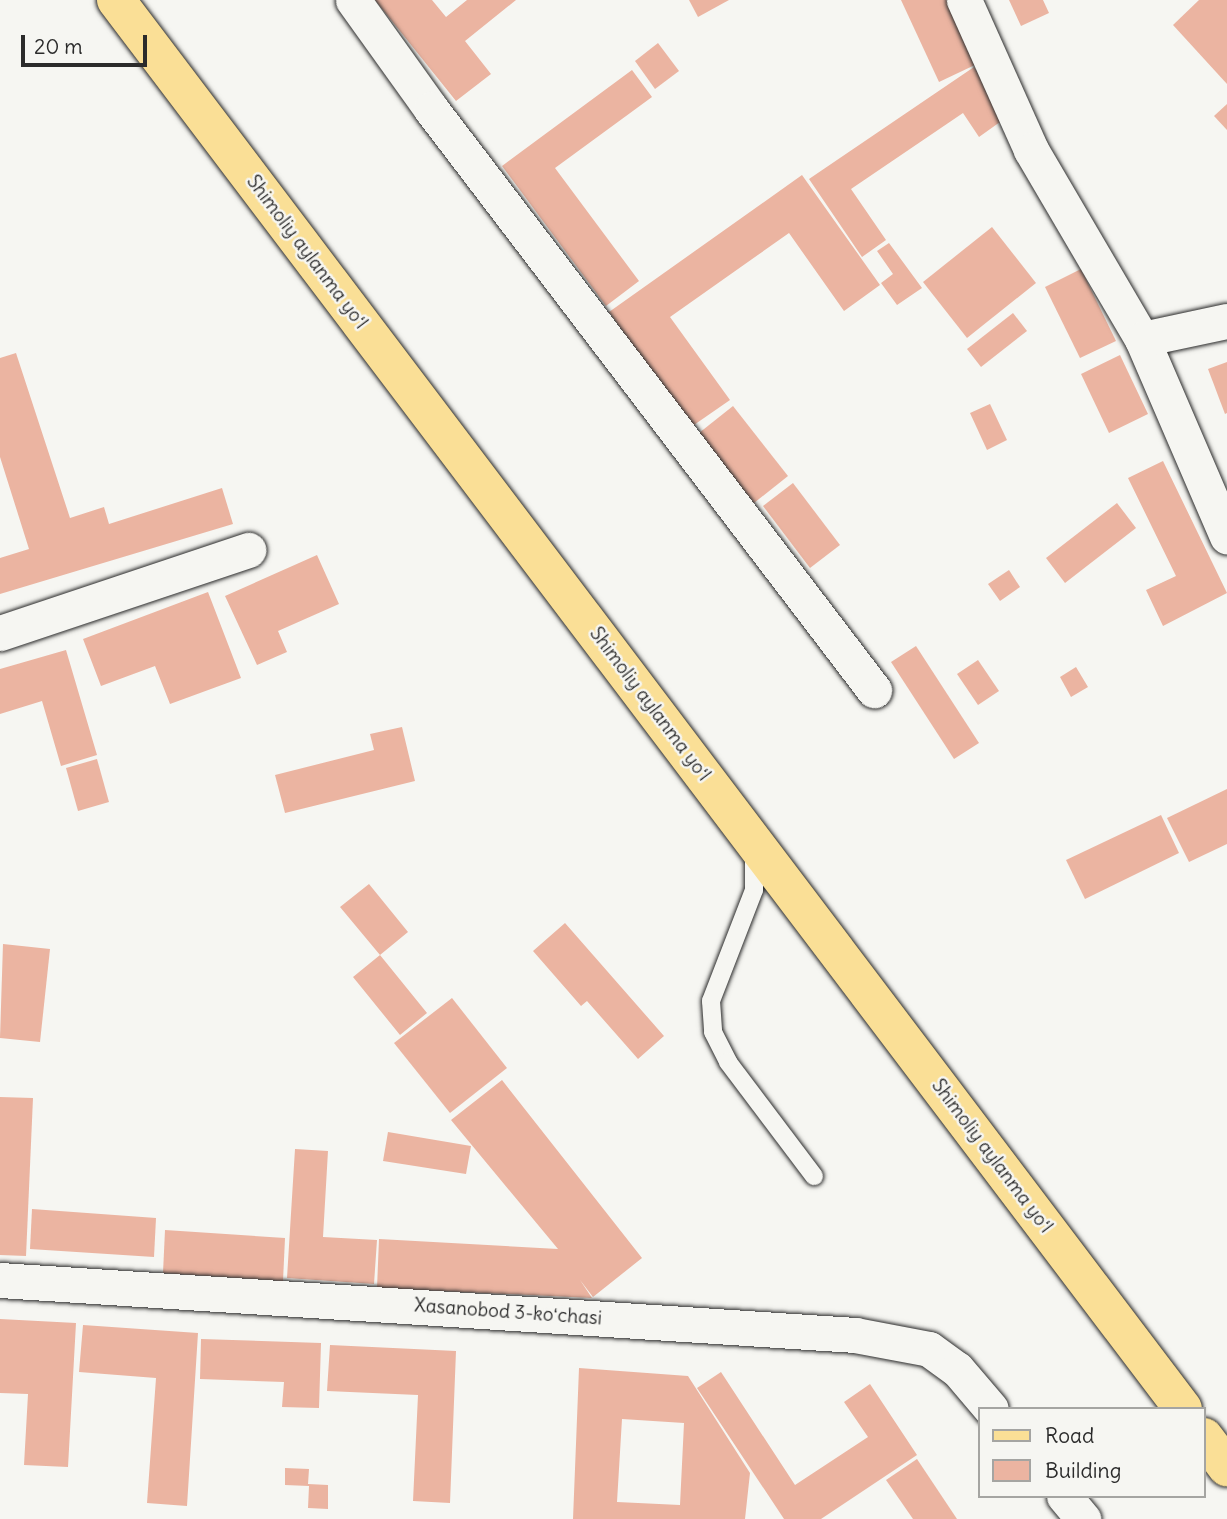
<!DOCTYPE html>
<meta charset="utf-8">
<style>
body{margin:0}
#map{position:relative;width:1227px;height:1519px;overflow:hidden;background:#f6f6f2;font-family:Delius,sans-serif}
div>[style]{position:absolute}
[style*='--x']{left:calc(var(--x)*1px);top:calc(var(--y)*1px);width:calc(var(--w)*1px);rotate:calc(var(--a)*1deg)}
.building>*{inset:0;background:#ebb4a1}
.roads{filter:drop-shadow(0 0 2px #2b2b2b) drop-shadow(0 0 2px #2b2b2b)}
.lane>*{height:18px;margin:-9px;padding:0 9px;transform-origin:9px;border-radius:9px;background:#f6f6f2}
.street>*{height:35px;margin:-17.5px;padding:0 17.5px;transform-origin:17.5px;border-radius:17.5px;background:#f6f6f2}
.primary>*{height:38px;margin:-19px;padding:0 19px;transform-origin:19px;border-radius:19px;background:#fadf96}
span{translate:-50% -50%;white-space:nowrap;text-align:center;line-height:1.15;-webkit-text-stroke:5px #f6f6f2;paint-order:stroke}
.street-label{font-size:19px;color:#2b2b2b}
.legend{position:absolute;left:978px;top:1407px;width:228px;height:91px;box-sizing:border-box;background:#f6f6f2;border:2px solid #a5a5a2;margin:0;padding:9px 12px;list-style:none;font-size:21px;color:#2b2b2b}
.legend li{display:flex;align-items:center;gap:14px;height:35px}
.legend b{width:35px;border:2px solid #a5a5a2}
.scale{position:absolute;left:21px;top:35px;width:126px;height:32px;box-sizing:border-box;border:4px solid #2b2b2b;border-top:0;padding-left:9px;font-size:21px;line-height:24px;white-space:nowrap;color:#2b2b2b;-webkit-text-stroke:5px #f6f6f2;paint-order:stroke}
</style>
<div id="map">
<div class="building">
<i style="clip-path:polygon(375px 0,432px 0,446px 17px,467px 0,516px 0,465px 41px,491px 74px,456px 101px)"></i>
<i style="clip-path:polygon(689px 0,729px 0,698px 17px)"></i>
<i style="clip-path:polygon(901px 0,947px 0,977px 64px,939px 82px)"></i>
<i style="clip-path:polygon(1009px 0,1043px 0,1049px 13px,1021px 26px)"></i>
<i style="clip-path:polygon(1199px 0,1227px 0,1227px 84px,1173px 25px)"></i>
<i style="clip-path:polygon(658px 43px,679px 71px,655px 89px,635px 61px)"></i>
<i style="clip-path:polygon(974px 67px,1007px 117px,979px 137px,963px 113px,851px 189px,886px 240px,862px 257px,809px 179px)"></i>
<i style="clip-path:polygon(632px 70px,652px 97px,555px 168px,639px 281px,606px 306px,502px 166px)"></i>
<i style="clip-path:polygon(1227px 104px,1227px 130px,1214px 116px)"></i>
<i style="clip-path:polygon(802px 175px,880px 285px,844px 311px,789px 233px,670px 317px,730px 400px,691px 427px,609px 312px)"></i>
<i style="clip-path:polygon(992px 227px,1036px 283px,967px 338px,923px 282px)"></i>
<i style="clip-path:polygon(889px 243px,922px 288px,897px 305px,881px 283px,893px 274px,877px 251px)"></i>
<i style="clip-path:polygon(1081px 269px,1116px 341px,1080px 358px,1045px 287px)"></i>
<i style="clip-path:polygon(1013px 313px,1027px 331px,981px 367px,967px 349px)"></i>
<i style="clip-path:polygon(16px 353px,70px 518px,104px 507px,109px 524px,222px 488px,233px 524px,0 594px,0 558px,29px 549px,0 457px,0 358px)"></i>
<i style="clip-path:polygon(1120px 355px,1148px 414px,1109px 433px,1081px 374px)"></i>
<i style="clip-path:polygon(1227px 362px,1227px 413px,1225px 414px,1208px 369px)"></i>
<i style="clip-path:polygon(990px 404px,1007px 440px,987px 450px,970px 413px)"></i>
<i style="clip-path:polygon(733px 406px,788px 476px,754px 503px,699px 433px)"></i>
<i style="clip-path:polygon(1163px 461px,1227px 593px,1163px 626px,1146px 590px,1176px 576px,1128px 478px)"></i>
<i style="clip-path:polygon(793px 483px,840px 545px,810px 568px,763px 506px)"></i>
<i style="clip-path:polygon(1117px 503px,1136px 528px,1065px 583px,1046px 558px)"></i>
<i style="clip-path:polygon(317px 555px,339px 604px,278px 631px,287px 652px,257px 665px,225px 596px)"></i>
<i style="clip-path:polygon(1009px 570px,1020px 587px,1000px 601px,988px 584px)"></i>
<i style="clip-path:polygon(208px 592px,241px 678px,170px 704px,155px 666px,101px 686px,83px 639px)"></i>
<i style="clip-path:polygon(916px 646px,979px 743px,954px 759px,891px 662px)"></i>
<i style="clip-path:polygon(66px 650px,97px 755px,61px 766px,42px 701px,0 714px,0 669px)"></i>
<i style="clip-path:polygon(978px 660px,999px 691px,978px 705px,957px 674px)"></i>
<i style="clip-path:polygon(1076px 667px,1088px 687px,1071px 697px,1060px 677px)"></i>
<i style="clip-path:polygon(402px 727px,415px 781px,285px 813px,275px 775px,374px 750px,370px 734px)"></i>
<i style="clip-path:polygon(97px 759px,109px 802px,78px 811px,66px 768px)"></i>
<i style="clip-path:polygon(1227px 789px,1227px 844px,1189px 862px,1167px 818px)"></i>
<i style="clip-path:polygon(1161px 815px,1179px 853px,1085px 899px,1066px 860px)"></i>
<i style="clip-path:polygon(369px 884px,408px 932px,380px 955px,427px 1013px,400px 1035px,353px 977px,380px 955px,340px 907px)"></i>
<i style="clip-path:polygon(565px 923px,664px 1036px,638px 1059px,587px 1001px,581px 1006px,533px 951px)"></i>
<i style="clip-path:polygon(3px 944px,50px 949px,40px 1042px,0 1038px)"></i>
<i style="clip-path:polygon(452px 998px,507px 1068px,450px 1113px,394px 1043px)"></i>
<i style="clip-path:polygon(502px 1080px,642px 1258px,593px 1297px,580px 1280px,592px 1298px,377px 1288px,379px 1239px,558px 1249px,451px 1120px)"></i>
<i style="clip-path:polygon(0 1097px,33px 1098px,26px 1256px,0 1255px)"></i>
<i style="clip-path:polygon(388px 1132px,471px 1146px,466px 1174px,383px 1161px)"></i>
<i style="clip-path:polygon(295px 1149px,328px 1151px,323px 1237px,377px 1240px,374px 1284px,287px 1278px)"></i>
<i style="clip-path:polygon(32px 1209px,156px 1218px,154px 1257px,30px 1249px)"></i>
<i style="clip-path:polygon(165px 1230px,285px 1238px,283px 1281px,163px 1273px)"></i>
<i style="clip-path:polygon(0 1319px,76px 1323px,68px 1467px,24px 1465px,28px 1394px,0 1393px)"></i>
<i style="clip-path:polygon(83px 1325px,198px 1333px,187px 1506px,147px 1503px,156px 1378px,79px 1372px)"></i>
<i style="clip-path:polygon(201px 1339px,321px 1343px,319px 1408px,282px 1407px,284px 1382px,200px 1379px)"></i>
<i style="clip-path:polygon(330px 1345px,456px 1351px,450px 1503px,413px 1501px,418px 1395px,327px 1391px)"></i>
<i style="clip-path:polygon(evenodd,579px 1368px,688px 1376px,750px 1473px,745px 1519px,573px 1519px,579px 1368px,622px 1419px,684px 1423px,680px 1505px,617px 1502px,622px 1419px)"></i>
<i style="clip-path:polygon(721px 1372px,795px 1485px,868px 1437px,844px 1402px,870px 1384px,917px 1455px,821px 1519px,784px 1519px,697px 1388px)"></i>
<i style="clip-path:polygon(917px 1459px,957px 1519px,913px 1519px,886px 1480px)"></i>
<i style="clip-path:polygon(285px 1468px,309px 1469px,308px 1484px,328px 1485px,328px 1509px,308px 1508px,309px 1486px,285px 1485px)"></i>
</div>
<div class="roads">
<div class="lane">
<i style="--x:754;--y:853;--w:37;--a:90"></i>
<i style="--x:754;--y:890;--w:119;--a:111.2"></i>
<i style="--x:711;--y:1001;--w:31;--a:86"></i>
<i style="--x:713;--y:1032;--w:34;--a:63"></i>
<i style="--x:728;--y:1062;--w:143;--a:53"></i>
</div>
<div class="street">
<i style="--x:353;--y:0;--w:134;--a:54.4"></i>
<i style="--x:431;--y:109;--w:731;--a:52.68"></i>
<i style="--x:964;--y:0;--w:164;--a:65.9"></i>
<i style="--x:1031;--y:150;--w:219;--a:59.6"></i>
<i style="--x:1142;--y:339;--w:215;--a:66.7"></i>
<i style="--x:1142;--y:339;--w:87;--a:-12"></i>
<i style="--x:0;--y:633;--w:262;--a:-18.5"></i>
<i style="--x:0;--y:1280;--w:857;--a:3.68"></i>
<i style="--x:855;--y:1335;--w:75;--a:10.7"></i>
<i style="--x:929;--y:1349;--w:34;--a:36"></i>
<i style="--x:957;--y:1369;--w:52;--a:49.6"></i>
<i style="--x:1064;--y:1496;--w:30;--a:50"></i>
</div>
<div class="primary">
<i style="--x:116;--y:0;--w:1767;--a:52.86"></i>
<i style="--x:1204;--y:1437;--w:38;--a:53"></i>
</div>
</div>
<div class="street-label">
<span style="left:307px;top:252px;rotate:53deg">Shimoliy aylanma yoʻl</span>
<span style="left:650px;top:704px;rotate:53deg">Shimoliy aylanma yoʻl</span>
<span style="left:992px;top:1156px;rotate:53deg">Shimoliy aylanma yoʻl</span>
<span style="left:508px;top:1312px;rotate:4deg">Xasanobod 3-koʻchasi</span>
</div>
<ul class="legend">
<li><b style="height:9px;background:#fadf96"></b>Road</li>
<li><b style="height:19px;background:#ebb4a1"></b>Building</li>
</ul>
<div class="scale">20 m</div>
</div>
